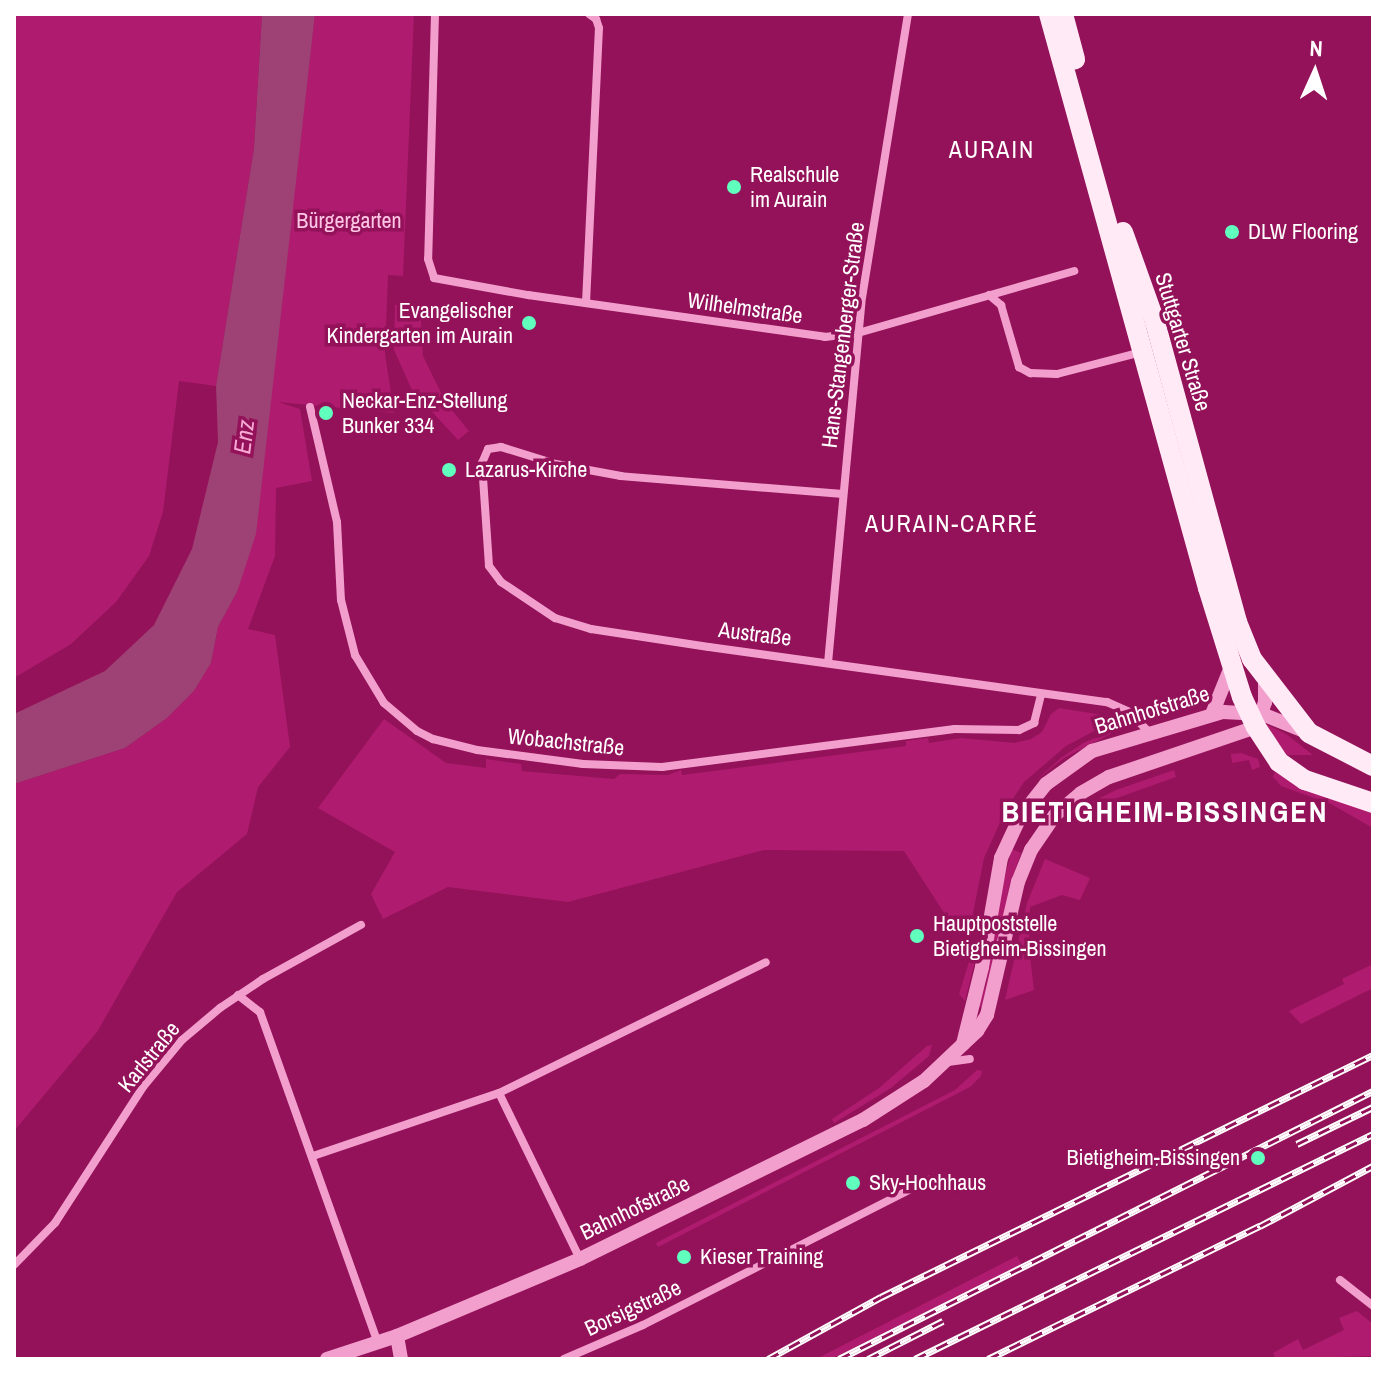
<!DOCTYPE html>
<meta charset="utf-8">
<style>
body{margin:0}
#map{position:relative;width:1387px;height:1373px;overflow:hidden;background:#931259;font-family:"Archivo Narrow",sans-serif}
div>[style]{position:absolute}
[style*='--x']{left:calc(var(--x)*1px);top:calc(var(--y)*1px);width:calc(var(--w)*1px);rotate:calc(var(--a)*1deg)}
.green>*{inset:0;background:#af1c6f}
.water>*{inset:0;background:#9e4174}
.minor>*{height:8px;margin:-4px;padding:0 4px;transform-origin:4px;border-radius:4px;background:#f39fce}
.tertiary>*{height:14px;margin:-7px;padding:0 7px;transform-origin:7px;border-radius:7px;background:#f39fce}
.primary>*{height:20px;margin:-10px;padding:0 10px;transform-origin:10px;border-radius:10px;background:#ffeaf5}
.rail>*{height:7px;margin-top:-3.5px;transform-origin:0;background:repeating-linear-gradient(90deg,#931259 0 12px,#fff 0 24px);box-sizing:border-box;border-block:2px solid #fff}
.dots>*{width:22px;height:22px;translate:-50% -50%;box-sizing:border-box;border:4px solid #931259;border-radius:50%}
span{translate:-50% -50%;white-space:nowrap;text-align:center;line-height:1.15;-webkit-text-stroke:7px #931259;paint-order:stroke}
.poi-label{font-size:22px;color:#fff}
.left{translate:0 -50%;text-align:left}
.right{translate:-100% -50%;text-align:right}
.park-label{font-size:22px;color:#fdc6e5}
.street-label{font-size:22px;color:#fff}
.neighbourhood-label{font-size:24px;color:#fff;letter-spacing:2px}
.water-label{font-size:24px;color:#f9abd8;font-style:italic}
.district-label{font-size:30px;color:#fff;font-weight:700;letter-spacing:2px}
.frame{position:absolute;inset:0;border:16px solid #fff;pointer-events:none}
.north{position:absolute;left:1275px;top:32px;width:80px;height:80px;-webkit-text-stroke:6px #931259;paint-order:stroke;rotate:3deg;font-size:22px;font-weight:700;line-height:32px;text-align:center;color:#fff}
.north::after{content:'';display:block;margin:auto;width:28px;height:36px;background:#fff;clip-path:polygon(50% 0,100% 100%,50% 72%,0 100%)}
</style>
<div id="map">
<div class="green">
<i style="clip-path:polygon(14px 14px,262px 14px,254px 148px,216px 386px,179px 381px,163px 512px,149px 556px,116px 602px,71px 644px,14px 678px)"></i>
<i style="clip-path:polygon(315px 14px,414px 14px,403px 276px,388px 275px,385px 354px,394px 413px,278px 402px,300px 409px,312px 481px,276px 488px,275px 556px,248px 629px,275px 635px,290px 747px,258px 787px,247px 834px,177px 892px,97px 1032px,14px 1131px,14px 784px,125px 748px,167px 718px,194px 691px,211px 663px,218px 627px,237px 592px,268px 400px)"></i>
<i style="clip-path:polygon(395px 305px,420px 305px,423px 356px,446px 403px,469px 431px,458px 440px,412px 390px,394px 350px)"></i>
<i style="clip-path:polygon(1059px 708px,1109px 716px,1115px 720px,1066px 746px,1024px 782px,1006px 809px,984px 858px,972px 918px,948px 919px,904px 851px,764px 850px,568px 902px,448px 887px,383px 919px,371px 894px,395px 852px,318px 808px,384px 719px,446px 763px,486px 768px,486px 759px,521px 764px,522px 771px,614px 779px,620px 774px,668px 775px,681px 770px,682px 775px,906px 746px,906px 741px,928px 738px,929px 743px,961px 738px,1015px 743px,1031px 739px,1042px 732px,1051px 714px)"></i>
<i style="clip-path:polygon(1266px 724px,1286px 734px,1313px 755px,1286px 755px)"></i>
<i style="clip-path:polygon(1122px 728px,1064px 758px,1035px 781px,1062px 757px,1085px 742px)"></i>
<i style="clip-path:polygon(1241px 753px,1258px 759px,1260px 767px,1252px 770px,1249px 760px,1232px 763px,1231px 754px)"></i>
<i style="clip-path:polygon(1174px 770px,1176px 777px,1086px 809px,1080px 808px,1116px 790px)"></i>
<i style="clip-path:polygon(1275px 772px,1297px 785px,1373px 811px,1373px 828px,1331px 804px,1281px 786px,1273px 777px)"></i>
<i style="clip-path:polygon(1012px 849px,1021px 853px,1009px 887px,994px 978px,984px 1008px,978px 1006px,986px 984px,998px 904px)"></i>
<i style="clip-path:polygon(1045px 859px,1090px 878px,1080px 900px,1062px 895px,1030px 907px,1029px 947px,1034px 990px,1005px 1000px,1027px 903px)"></i>
<i style="clip-path:polygon(972px 952px,977px 953px,965px 1001px,959px 994px)"></i>
<i style="clip-path:polygon(1373px 964px,1373px 988px,1301px 1024px,1289px 1011px,1344px 984px,1342px 979px)"></i>
<i style="clip-path:polygon(932px 1045px,929px 1056px,891px 1088px,834px 1123px,832px 1119px,879px 1088px,927px 1046px)"></i>
<i style="clip-path:polygon(977px 1070px,982px 1071px,981px 1076px,970px 1087px,658px 1247px,656px 1243px,955px 1090px)"></i>
<i style="clip-path:polygon(1017px 1256px,1022px 1265px,831px 1359px,816px 1359px)"></i>
<i style="clip-path:polygon(1357px 1311px,1373px 1324px,1373px 1356px,1276px 1359px,1273px 1353px,1298px 1339px,1303px 1350px,1344px 1330px,1339px 1318px)"></i>
</div>
<div class="water">
<i style="clip-path:polygon(262px 14px,315px 14px,256px 534px,237px 592px,218px 627px,211px 663px,194px 691px,167px 718px,125px 748px,14px 784px,14px 714px,105px 671px,154px 625px,192px 549px,218px 442px,216px 386px,254px 148px)"></i>
</div>
<div class="minor">
<i style="--x:435;--y:14;--w:245;--a:91.6"></i>
<i style="--x:428;--y:259;--w:20;--a:72"></i>
<i style="--x:434;--y:278;--w:96;--a:10.3"></i>
<i style="--x:528;--y:295;--w:300;--a:8"></i>
<i style="--x:825;--y:337;--w:33;--a:-7"></i>
<i style="--x:858;--y:333;--w:225;--a:-16"></i>
<i style="--x:989;--y:295;--w:16;--a:40"></i>
<i style="--x:1001;--y:305;--w:65;--a:73.8"></i>
<i style="--x:1019;--y:367;--w:13;--a:29"></i>
<i style="--x:1030;--y:373;--w:27;--a:2"></i>
<i style="--x:1057;--y:374;--w:88;--a:-14.5"></i>
<i style="--x:586;--y:303;--w:275;--a:-87.3"></i>
<i style="--x:599;--y:28;--w:9;--a:-108"></i>
<i style="--x:596;--y:19;--w:9;--a:-144"></i>
<i style="--x:310;--y:407;--w:118;--a:76.8"></i>
<i style="--x:337;--y:522;--w:78;--a:87.1"></i>
<i style="--x:341;--y:600;--w:57;--a:75.7"></i>
<i style="--x:355;--y:655;--w:56;--a:58.9"></i>
<i style="--x:384;--y:703;--w:43;--a:40.3"></i>
<i style="--x:417;--y:731;--w:18;--a:27"></i>
<i style="--x:433;--y:739;--w:45;--a:14"></i>
<i style="--x:477;--y:750;--w:107;--a:7.5"></i>
<i style="--x:583;--y:764;--w:79;--a:2.2"></i>
<i style="--x:662;--y:767;--w:295;--a:-7.4"></i>
<i style="--x:955;--y:729;--w:64;--a:0.9"></i>
<i style="--x:1019;--y:730;--w:17;--a:-25"></i>
<i style="--x:1034;--y:723;--w:29;--a:-76"></i>
<i style="--x:843;--y:494;--w:223;--a:-175.4"></i>
<i style="--x:621;--y:476;--w:66;--a:-169.5"></i>
<i style="--x:556;--y:464;--w:58;--a:-162.8"></i>
<i style="--x:501;--y:447;--w:13;--a:171"></i>
<i style="--x:488;--y:449;--w:15;--a:113"></i>
<i style="--x:482;--y:463;--w:103;--a:86.1"></i>
<i style="--x:489;--y:566;--w:20;--a:53"></i>
<i style="--x:501;--y:582;--w:65;--a:33.7"></i>
<i style="--x:555;--y:618;--w:38;--a:17"></i>
<i style="--x:591;--y:629;--w:119;--a:8.7"></i>
<i style="--x:709;--y:647;--w:402;--a:7.9"></i>
<i style="--x:1107;--y:702;--w:24;--a:24"></i>
<i style="--x:1129;--y:712;--w:28;--a:45"></i>
<i style="--x:828;--y:663;--w:361;--a:-84.7"></i>
<i style="--x:861;--y:304;--w:294;--a:-80.8"></i>
<i style="--x:238;--y:995;--w:28;--a:38"></i>
<i style="--x:260;--y:1012;--w:351;--a:70.4"></i>
<i style="--x:948;--y:1062;--w:22;--a:-8"></i>
<i style="--x:499;--y:1093;--w:185;--a:64"></i>
<i style="--x:313;--y:1156;--w:196;--a:-18.7"></i>
<i style="--x:499;--y:1093;--w:297;--a:-26.1"></i>
<i style="--x:14;--y:1265;--w:59;--a:-45.7"></i>
<i style="--x:55;--y:1223;--w:162;--a:-57.1"></i>
<i style="--x:143;--y:1087;--w:61;--a:-50.3"></i>
<i style="--x:182;--y:1040;--w:50;--a:-40.1"></i>
<i style="--x:220;--y:1008;--w:52;--a:-34"></i>
<i style="--x:263;--y:979;--w:112;--a:-28.9"></i>
<i style="--x:1340;--y:1280;--w:42;--a:38.2"></i>
<i style="--x:564;--y:1359;--w:86;--a:-23.3"></i>
<i style="--x:643;--y:1325;--w:321;--a:-26.9"></i>
</div>
<div class="tertiary">
<i style="--x:1212;--y:714;--w:51;--a:-68"></i>
<i style="--x:963;--y:1044;--w:79;--a:-76.1"></i>
<i style="--x:982;--y:967;--w:111;--a:-80.1"></i>
<i style="--x:1001;--y:858;--w:45;--a:-65.1"></i>
<i style="--x:1020;--y:817;--w:42;--a:-51.8"></i>
<i style="--x:1046;--y:784;--w:57;--a:-35.7"></i>
<i style="--x:1092;--y:751;--w:137;--a:-16.6"></i>
<i style="--x:1223;--y:712;--w:39;--a:3"></i>
<i style="--x:1262;--y:714;--w:51;--a:22"></i>
<i style="--x:397;--y:1336;--w:23;--a:80"></i>
<i style="--x:327;--y:1359;--w:74;--a:-18.2"></i>
<i style="--x:397;--y:1336;--w:199;--a:-22.8"></i>
<i style="--x:580;--y:1259;--w:315;--a:-26.2"></i>
<i style="--x:863;--y:1120;--w:72;--a:-32.6"></i>
<i style="--x:924;--y:1081;--w:73;--a:-43.3"></i>
<i style="--x:977;--y:1031;--w:19;--a:-58"></i>
<i style="--x:987;--y:1015;--w:137;--a:-76.9"></i>
<i style="--x:1018;--y:882;--w:35;--a:-68"></i>
<i style="--x:1031;--y:850;--w:42;--a:-55.6"></i>
<i style="--x:1055;--y:815;--w:34;--a:-40"></i>
<i style="--x:1081;--y:793;--w:32;--a:-30"></i>
<i style="--x:1109;--y:777;--w:155;--a:-18.8"></i>
<i style="--x:1256;--y:727;--w:27;--a:-70"></i>
<i style="--x:1265;--y:702;--w:22;--a:-90"></i>
</div>
<div class="primary">
<i style="--x:1049;--y:14;--w:596;--a:74.52"></i>
<i style="--x:1208;--y:588;--w:114;--a:72.7"></i>
<i style="--x:1242;--y:697;--w:33;--a:65"></i>
<i style="--x:1256;--y:727;--w:42;--a:56.7"></i>
<i style="--x:1279;--y:762;--w:32;--a:35"></i>
<i style="--x:1305;--y:780;--w:72;--a:18.7"></i>
<i style="--x:1063;--y:14;--w:47;--a:75.1"></i>
<i style="--x:1123;--y:232;--w:96;--a:70.4"></i>
<i style="--x:1155;--y:322;--w:311;--a:74.7"></i>
<i style="--x:1237;--y:622;--w:40;--a:68"></i>
<i style="--x:1252;--y:659;--w:93;--a:52.4"></i>
<i style="--x:1309;--y:733;--w:72;--a:27.3"></i>
</div>
<div class="rail">
<i style="--x:1297;--y:1144;--w:85;--a:-26"></i>
<i style="--x:768;--y:1359;--w:129;--a:-28.8"></i>
<i style="--x:881;--y:1297;--w:548;--a:-26.19"></i>
<i style="--x:839;--y:1359;--w:597;--a:-26.65"></i>
<i style="--x:868;--y:1359;--w:84;--a:-26.9"></i>
<i style="--x:915;--y:1359;--w:510;--a:-26.16"></i>
<i style="--x:988;--y:1359;--w:303;--a:-26.1"></i>
<i style="--x:1260;--y:1226;--w:128;--a:-28"></i>
</div>
<div class="dots">
<i style="left:734px;top:187px;background:#60ffbe"></i>
<i style="left:1232px;top:232px;background:#60ffbe"></i>
<i style="left:529px;top:323px;background:#60ffbe"></i>
<i style="left:326px;top:413px;background:#60ffbe"></i>
<i style="left:449px;top:470px;background:#60ffbe"></i>
<i style="left:917px;top:936px;background:#60ffbe"></i>
<i style="left:1258px;top:1158px;background:#60ffbe"></i>
<i style="left:853px;top:1183px;background:#60ffbe"></i>
<i style="left:684px;top:1257px;background:#60ffbe"></i>
</div>
<div class="poi-label">
<span class="left" style="left:750px;top:187px">Realschule<br>im Aurain</span>
<span class="left" style="left:1248px;top:232px">DLW Flooring</span>
<span class="right" style="left:513px;top:323px">Evangelischer<br>Kindergarten im Aurain</span>
<span class="left" style="left:342px;top:413px">Neckar-Enz-Stellung<br>Bunker 334</span>
<span class="left" style="left:465px;top:470px">Lazarus-Kirche</span>
<span class="left" style="left:933px;top:936px">Hauptpoststelle<br>Bietigheim-Bissingen</span>
<span class="right" style="left:1240px;top:1158px">Bietigheim-Bissingen</span>
<span class="left" style="left:869px;top:1183px">Sky-Hochhaus</span>
<span class="left" style="left:700px;top:1257px">Kieser Training</span>
</div>
<div class="park-label">
<span style="left:349px;top:221px">Bürgergarten</span>
</div>
<div class="street-label">
<span style="left:745px;top:308px;rotate:8deg">Wilhelmstraße</span>
<span style="left:843px;top:335px;rotate:-83deg">Hans-Stangenberger-Straße</span>
<span style="left:1183px;top:342px;rotate:73deg">Stuttgarter Straße</span>
<span style="left:755px;top:634px;rotate:7deg">Austraße</span>
<span style="left:1152px;top:710px;rotate:-17deg">Bahnhofstraße</span>
<span style="left:566px;top:742px;rotate:6deg">Wobachstraße</span>
<span style="left:149px;top:1057px;rotate:-51deg">Karlstraße</span>
<span style="left:635px;top:1208px;rotate:-26deg">Bahnhofstraße</span>
<span style="left:633px;top:1308px;rotate:-25deg">Borsigstraße</span>
</div>
<div class="neighbourhood-label">
<span style="left:992px;top:150px">AURAIN</span>
<span style="left:952px;top:524px">AURAIN-CARRÉ</span>
</div>
<div class="water-label">
<span style="left:244px;top:437px;rotate:-83deg">Enz</span>
</div>
<div class="district-label">
<span style="left:1165px;top:811px">BIETIGHEIM-BISSINGEN</span>
</div>
<div class="frame"></div>
<div class="north">N</div>
</div>
